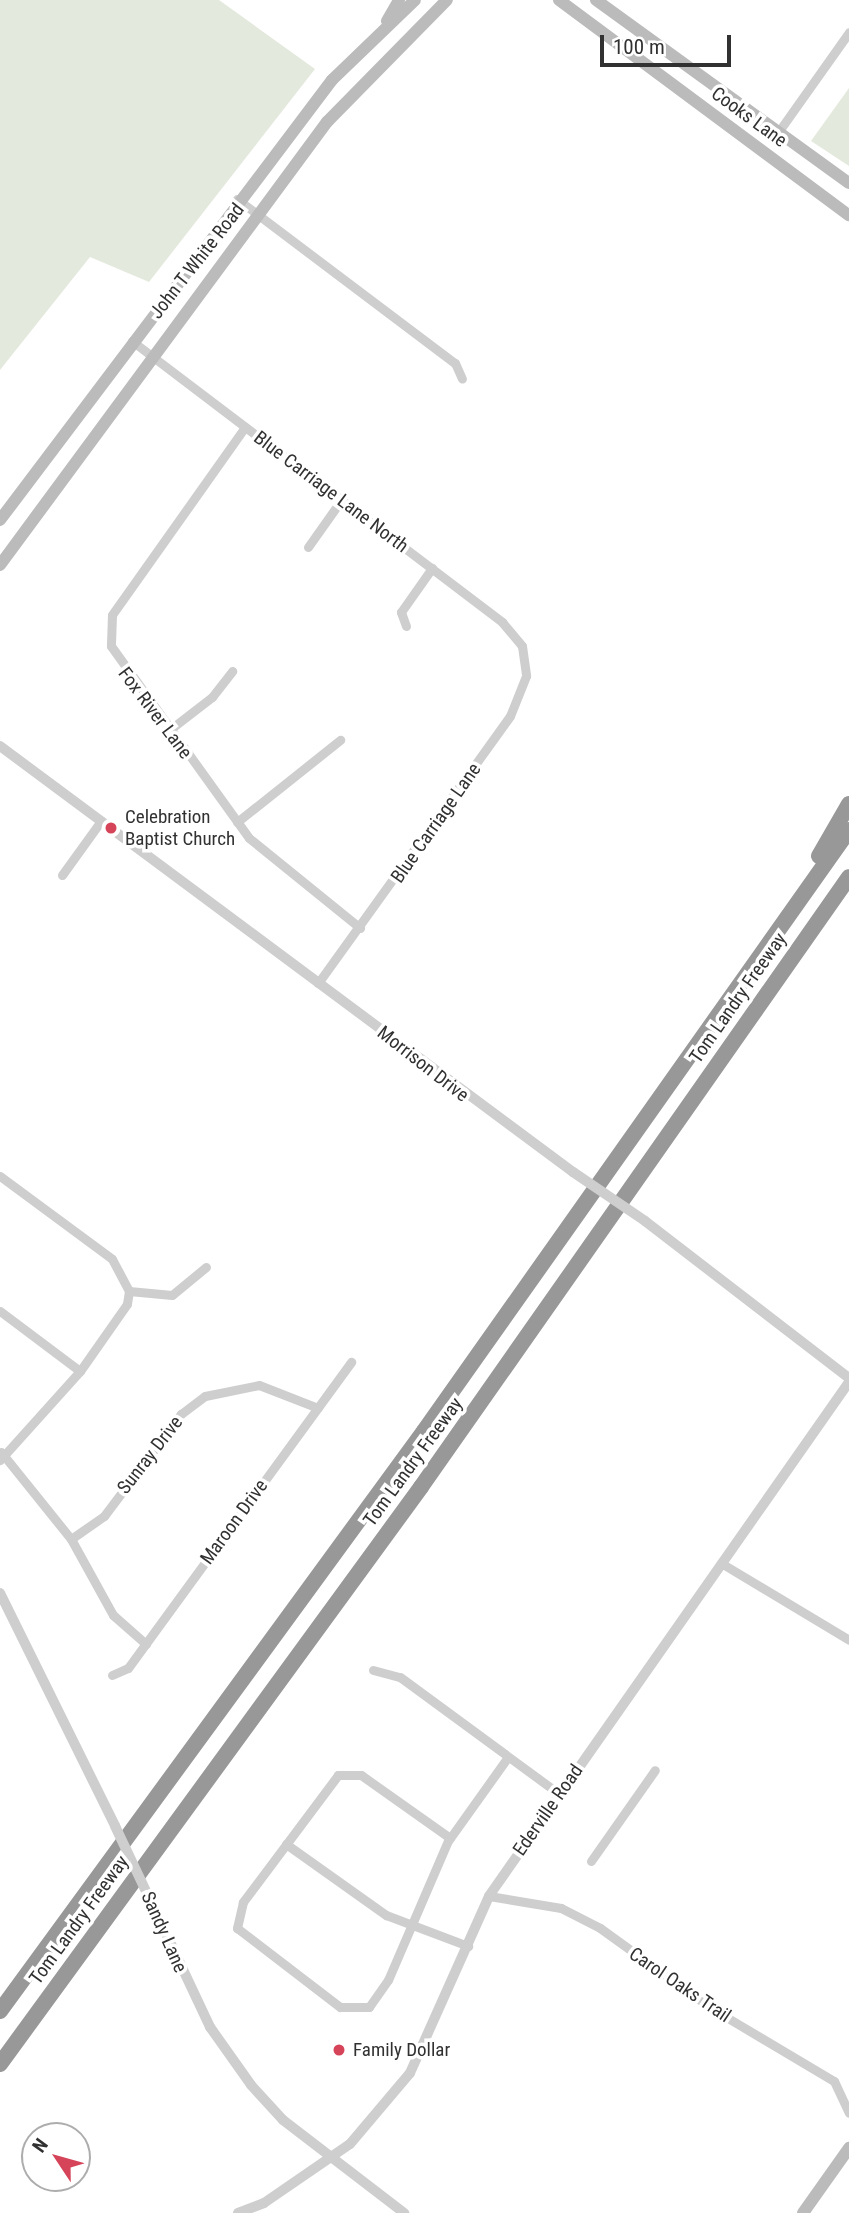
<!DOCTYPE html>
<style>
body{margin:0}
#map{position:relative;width:849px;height:2213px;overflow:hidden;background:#fff;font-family:"Roboto Condensed",sans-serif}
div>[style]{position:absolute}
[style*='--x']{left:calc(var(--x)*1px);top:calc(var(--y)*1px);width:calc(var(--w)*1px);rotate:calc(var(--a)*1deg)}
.green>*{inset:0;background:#e4e9dd}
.minor>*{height:9px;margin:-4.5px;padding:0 4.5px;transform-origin:4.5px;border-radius:4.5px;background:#cecece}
.tertiary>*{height:10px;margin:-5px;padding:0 5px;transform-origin:5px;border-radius:5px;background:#cecece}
.secondary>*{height:12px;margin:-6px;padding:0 6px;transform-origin:6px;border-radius:6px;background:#bbb}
.motorway>*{height:16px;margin:-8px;padding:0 8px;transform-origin:8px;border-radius:8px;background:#989898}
.tertiary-bridge>*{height:10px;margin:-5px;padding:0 5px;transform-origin:5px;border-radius:5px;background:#cecece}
.dots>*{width:19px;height:19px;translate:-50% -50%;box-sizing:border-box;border:4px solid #fff;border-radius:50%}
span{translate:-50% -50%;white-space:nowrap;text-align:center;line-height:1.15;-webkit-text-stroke:7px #fff;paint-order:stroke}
.street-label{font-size:19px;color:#313131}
.poi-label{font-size:19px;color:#313131}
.left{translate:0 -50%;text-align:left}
.north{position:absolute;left:21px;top:2122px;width:70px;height:70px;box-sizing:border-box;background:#fff;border:2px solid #adadad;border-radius:50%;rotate:306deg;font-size:19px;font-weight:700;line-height:28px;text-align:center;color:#313131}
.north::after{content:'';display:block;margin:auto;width:24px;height:32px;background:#d6445a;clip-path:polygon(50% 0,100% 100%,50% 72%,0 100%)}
.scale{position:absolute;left:600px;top:35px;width:131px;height:32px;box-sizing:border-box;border:4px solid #313131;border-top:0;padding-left:9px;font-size:21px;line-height:24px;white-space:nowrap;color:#313131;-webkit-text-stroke:5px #fff;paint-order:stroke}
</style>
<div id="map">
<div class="green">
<i style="clip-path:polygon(0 0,219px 0,315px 69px,149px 282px,90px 257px,0 370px)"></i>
<i style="clip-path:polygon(849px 88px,849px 166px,811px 141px)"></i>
</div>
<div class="minor">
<i style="--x:779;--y:131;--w:121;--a:-54.7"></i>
<i style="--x:237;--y:199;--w:273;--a:37"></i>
<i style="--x:455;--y:363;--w:17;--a:66"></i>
<i style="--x:132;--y:341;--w:465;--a:37.2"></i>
<i style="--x:502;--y:622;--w:31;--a:50"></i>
<i style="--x:522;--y:646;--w:30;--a:82"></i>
<i style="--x:526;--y:676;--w:43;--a:111.8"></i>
<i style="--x:510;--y:716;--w:329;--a:125.7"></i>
<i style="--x:245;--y:427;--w:230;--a:125.3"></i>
<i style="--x:112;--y:615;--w:31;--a:92"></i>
<i style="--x:111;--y:646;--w:236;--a:54.3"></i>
<i style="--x:249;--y:838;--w:143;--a:39"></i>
<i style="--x:308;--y:547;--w:59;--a:-54.7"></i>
<i style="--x:406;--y:626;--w:15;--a:-110"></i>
<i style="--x:401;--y:612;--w:54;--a:-54.8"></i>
<i style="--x:168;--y:731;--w:56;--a:-37.7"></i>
<i style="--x:212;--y:697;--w:33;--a:-52"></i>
<i style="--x:237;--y:822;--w:132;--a:-38.5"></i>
<i style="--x:62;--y:875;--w:67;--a:-54.2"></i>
<i style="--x:0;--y:1176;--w:139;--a:36.5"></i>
<i style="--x:112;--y:1259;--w:36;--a:62"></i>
<i style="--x:129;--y:1291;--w:13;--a:99"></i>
<i style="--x:127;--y:1304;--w:82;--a:125"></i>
<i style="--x:80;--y:1371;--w:120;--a:132"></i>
<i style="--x:129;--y:1291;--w:43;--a:5.3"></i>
<i style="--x:172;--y:1295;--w:44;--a:-39.5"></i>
<i style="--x:0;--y:1311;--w:100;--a:36.9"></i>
<i style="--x:1;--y:1452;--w:112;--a:51.2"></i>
<i style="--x:71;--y:1539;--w:87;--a:61.1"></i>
<i style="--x:113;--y:1615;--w:44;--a:41.3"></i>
<i style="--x:71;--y:1539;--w:40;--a:-34.9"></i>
<i style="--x:104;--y:1516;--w:128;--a:-53"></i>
<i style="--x:181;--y:1414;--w:30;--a:-37"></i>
<i style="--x:205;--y:1396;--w:55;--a:-11.5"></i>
<i style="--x:259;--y:1385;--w:63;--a:21.3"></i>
<i style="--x:721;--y:1563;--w:149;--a:31"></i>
<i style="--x:373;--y:1670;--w:28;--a:15"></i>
<i style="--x:400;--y:1677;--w:197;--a:36.3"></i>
<i style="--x:112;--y:1675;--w:17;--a:-24"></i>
<i style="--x:128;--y:1668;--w:379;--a:-53.9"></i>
<i style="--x:450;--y:1838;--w:109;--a:-144.7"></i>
<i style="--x:361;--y:1775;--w:23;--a:180"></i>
<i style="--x:338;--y:1775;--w:159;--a:126.8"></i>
<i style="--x:243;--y:1902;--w:27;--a:103"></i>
<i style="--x:237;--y:1928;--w:130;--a:37.5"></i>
<i style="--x:340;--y:2007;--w:29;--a:0"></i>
<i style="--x:369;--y:2007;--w:33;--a:-55"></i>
<i style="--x:388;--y:1980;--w:151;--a:-66.7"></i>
<i style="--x:448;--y:1841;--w:103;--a:-54.5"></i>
<i style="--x:286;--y:1844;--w:123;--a:35.4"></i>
<i style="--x:386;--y:1915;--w:88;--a:20.7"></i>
<i style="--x:591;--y:1861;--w:111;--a:-54.9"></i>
<i style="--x:489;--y:1896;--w:73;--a:9.5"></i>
<i style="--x:561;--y:1908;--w:44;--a:27.1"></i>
<i style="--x:600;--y:1928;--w:137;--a:35.8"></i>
<i style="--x:711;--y:2008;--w:143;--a:30.7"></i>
<i style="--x:834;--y:2081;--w:35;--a:65"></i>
</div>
<div class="tertiary">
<i style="--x:0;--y:746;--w:714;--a:36.63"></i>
<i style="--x:645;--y:1221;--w:257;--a:37.6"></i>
<i style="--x:0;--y:1593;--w:260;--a:63.7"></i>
<i style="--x:154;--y:1908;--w:132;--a:64.8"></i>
<i style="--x:210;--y:2027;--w:71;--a:54.7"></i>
<i style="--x:251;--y:2085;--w:47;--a:47.6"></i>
<i style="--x:283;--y:2120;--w:153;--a:37.5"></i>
<i style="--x:238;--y:2213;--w:28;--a:-21"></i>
<i style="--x:264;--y:2203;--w:104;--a:-34.5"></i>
<i style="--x:350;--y:2144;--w:93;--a:-49.8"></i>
<i style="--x:410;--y:2073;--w:194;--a:-65.9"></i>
<i style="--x:489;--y:1896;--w:628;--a:-54.99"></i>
</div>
<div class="secondary">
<i style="--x:559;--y:0;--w:361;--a:36.6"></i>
<i style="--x:596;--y:0;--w:312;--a:35.9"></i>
<i style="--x:387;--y:21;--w:24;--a:-60"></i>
<i style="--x:0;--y:520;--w:551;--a:-52.96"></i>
<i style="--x:332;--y:80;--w:115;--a:-43.9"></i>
<i style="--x:0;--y:565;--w:551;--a:-53.57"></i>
<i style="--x:327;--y:122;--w:171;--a:-45.5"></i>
<i style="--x:803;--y:2213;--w:80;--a:-54.7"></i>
</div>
<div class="motorway">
<i style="--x:819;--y:856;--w:60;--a:-60"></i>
<i style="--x:0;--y:2011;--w:718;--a:-53.83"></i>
<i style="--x:424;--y:1431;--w:736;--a:-54.73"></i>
<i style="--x:0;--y:2064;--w:714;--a:-53.88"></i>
<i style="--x:421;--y:1487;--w:745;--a:-54.94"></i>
</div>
<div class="tertiary-bridge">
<i style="--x:573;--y:1172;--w:87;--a:34.2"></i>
<i style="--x:115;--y:1826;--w:91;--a:64.6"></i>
</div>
<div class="dots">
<i style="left:111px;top:828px;background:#d6445a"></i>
<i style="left:339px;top:2050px;background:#d6445a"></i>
</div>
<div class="street-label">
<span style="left:749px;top:117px;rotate:36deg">Cooks Lane</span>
<span style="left:197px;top:261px;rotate:-52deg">John T White Road</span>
<span style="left:331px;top:492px;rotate:37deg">Blue Carriage Lane North</span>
<span style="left:155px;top:713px;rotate:53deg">Fox River Lane</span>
<span style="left:436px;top:823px;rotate:-55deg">Blue Carriage Lane</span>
<span style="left:738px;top:998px;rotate:-55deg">Tom Landry Freeway</span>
<span style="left:423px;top:1064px;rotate:38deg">Morrison Drive</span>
<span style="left:150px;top:1455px;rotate:-52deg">Sunray Drive</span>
<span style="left:413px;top:1462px;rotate:-54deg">Tom Landry Freeway</span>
<span style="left:234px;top:1522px;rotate:-54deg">Maroon Drive</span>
<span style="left:548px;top:1810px;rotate:-55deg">Ederville Road</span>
<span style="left:79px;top:1920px;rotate:-54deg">Tom Landry Freeway</span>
<span style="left:164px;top:1932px;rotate:66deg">Sandy Lane</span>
<span style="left:680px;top:1985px;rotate:34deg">Carol Oaks Trail</span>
</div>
<div class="poi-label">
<span class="left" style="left:125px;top:828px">Celebration<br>Baptist Church</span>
<span class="left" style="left:353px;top:2050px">Family Dollar</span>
</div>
<div class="north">N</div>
<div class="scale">100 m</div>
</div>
